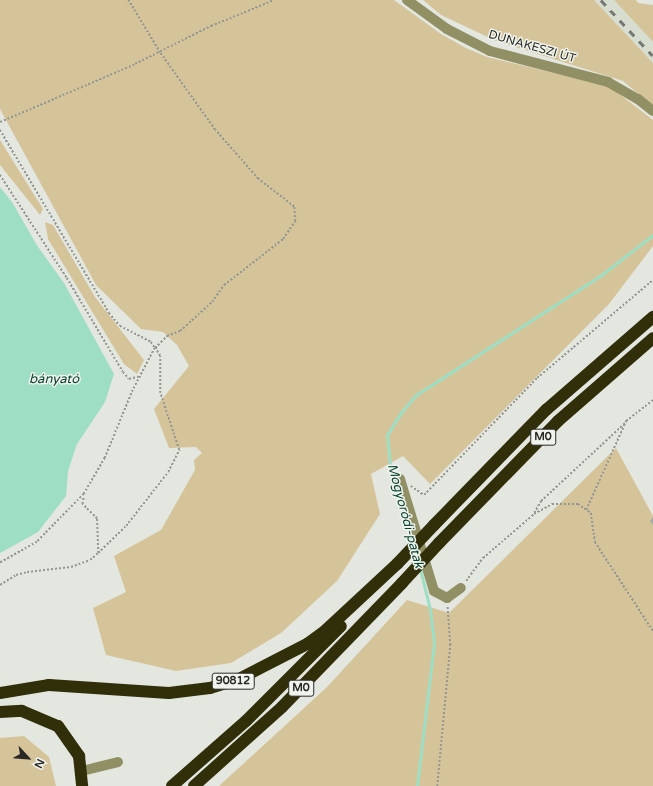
<!DOCTYPE html>
<meta charset="utf-8">
<style>
body{margin:0}
#map{position:relative;width:653px;height:786px;overflow:hidden;background:#e3e7df;font-family:"Varela Round",sans-serif}
div>[style]{position:absolute}
[style*='--x']{left:calc(var(--x)*1px);top:calc(var(--y)*1px);width:calc(var(--w)*1px);rotate:calc(var(--a)*1deg)}
.built>*{inset:0;background:#d7decf}
.green>*{inset:0;background:#d5c499}
.water>*{inset:0;background:#9ddec4}
.stream>*{height:2.5px;margin:-1.25px;padding:0 1.25px;transform-origin:1.25px;border-radius:1.25px;background:#9ddec4}
.path>*{height:1.5px;margin-top:-0.75px;transform-origin:0;background:repeating-linear-gradient(90deg,#949791 0 2px,transparent 0 4px)}
.minor>*{height:10px;margin:-5px;padding:0 5px;transform-origin:5px;border-radius:5px;background:#909064}
.highway>*{height:12px;margin:-6px;padding:0 6px;transform-origin:6px;border-radius:6px;background:#302f0a}
.rail>*{height:2.5px;margin-top:-1.25px;transform-origin:0;background:repeating-linear-gradient(90deg,#757873 0 7px,transparent 0 14px)}
.highway-bridge>*{height:12px;margin:-6px;padding:0 6px;transform-origin:6px;border-radius:6px;background:#302f0a}
.wall>*{inset:0;background:#a6aca7}
span{translate:-50% -50%;white-space:nowrap;text-align:center;line-height:1.15;-webkit-text-stroke:3px #f1f4ed;paint-order:stroke}
.shield-label span{padding:1px 3px;background:#f1f4ed;border:1px solid;border-radius:3px;-webkit-text-stroke-width:0}
.shield-label{font-size:11px;color:#282926;font-weight:700}
.street-label{font-size:12px;color:#282926}
.water-label{font-size:13px;color:#0b4332;font-style:italic}
.north{position:absolute;left:8px;top:738px;width:40px;height:40px;-webkit-text-stroke:3px #f1f4ed;paint-order:stroke;rotate:116deg;font-size:11px;font-weight:700;line-height:16px;text-align:center;color:#282926}
.north::after{content:'';display:block;margin:auto;width:14px;height:18px;background:#282926;clip-path:polygon(50% 0,100% 100%,50% 72%,0 100%)}
</style>
<div id="map">
<div class="built">
<i style="clip-path:polygon(594px 0,614px 0,653px 42px,653px 63px)"></i>
</div>
<div class="green">
<i style="clip-path:polygon(0 0,394px 0,441px 34px,466px 48px,487px 57px,609px 86px,653px 120px,653px 246px,609px 304px,430px 484px,403px 456px,371px 474px,380px 514px,337px 581px,281px 633px,231px 663px,176px 671px,106px 655px,93px 608px,126px 592px,114px 556px,161px 530px,195px 470px,194px 460px,202px 453px,196px 447px,169px 448px,154px 409px,189px 366px,177px 345px,163px 332px,141px 329px,96px 285px,0 109px)"></i>
<i style="clip-path:polygon(423px 0,594px 0,653px 63px,653px 106px,623px 81px,494px 40px,441px 15px)"></i>
<i style="clip-path:polygon(614px 0,636px 0,638px 3px,653px 5px,653px 42px)"></i>
<i style="clip-path:polygon(0 140px,43px 209px,40px 215px,0 165px)"></i>
<i style="clip-path:polygon(45px 222px,53px 225px,95px 297px,144px 360px,137px 374px,124px 364px,48px 239px)"></i>
<i style="clip-path:polygon(616px 448px,653px 516px,653px 786px,219px 786px,327px 687px,407px 600px,449px 613px)"></i>
<i style="clip-path:polygon(24px 736px,49px 757px,56px 786px,0 786px,0 738px)"></i>
</div>
<div class="water">
<i style="clip-path:polygon(0 187px,12px 202px,38px 247px,64px 283px,114px 374px,105px 402px,77px 444px,68px 471px,66px 496px,38px 532px,0 553px)"></i>
</div>
<div class="stream">
<i style="--x:400;--y:497;--w:32;--a:-108"></i>
<i style="--x:390;--y:467;--w:32;--a:-95"></i>
<i style="--x:387;--y:435;--w:25;--a:-58"></i>
<i style="--x:400;--y:414;--w:25;--a:-50"></i>
<i style="--x:416;--y:395;--w:219;--a:-32.9"></i>
<i style="--x:600;--y:276;--w:67;--a:-37.7"></i>
<i style="--x:402;--y:503;--w:41;--a:74.6"></i>
<i style="--x:417;--y:786;--w:144;--a:-83.2"></i>
<i style="--x:434;--y:643;--w:33;--a:-97"></i>
<i style="--x:430;--y:610;--w:42;--a:-103.7"></i>
</div>
<div class="path">
<i style="--x:0;--y:122;--w:147;--a:-23.2"></i>
<i style="--x:135;--y:64;--w:85;--a:-26.6"></i>
<i style="--x:211;--y:26;--w:68;--a:-22.4"></i>
<i style="--x:0;--y:130;--w:213;--a:59.2"></i>
<i style="--x:109;--y:313;--w:17;--a:50"></i>
<i style="--x:120;--y:326;--w:35;--a:27"></i>
<i style="--x:151;--y:342;--w:7;--a:56"></i>
<i style="--x:155;--y:348;--w:47;--a:117.6"></i>
<i style="--x:133;--y:390;--w:74;--a:112.4"></i>
<i style="--x:105;--y:458;--w:42;--a:120.3"></i>
<i style="--x:84;--y:494;--w:67;--a:134.4"></i>
<i style="--x:37;--y:542;--w:43;--a:150.4"></i>
<i style="--x:0;--y:175;--w:123;--a:57"></i>
<i style="--x:67;--y:278;--w:109;--a:59.2"></i>
<i style="--x:123;--y:372;--w:9;--a:49"></i>
<i style="--x:129;--y:379;--w:12;--a:-14"></i>
<i style="--x:411;--y:486;--w:16;--a:35"></i>
<i style="--x:424;--y:495;--w:163;--a:-46"></i>
<i style="--x:537;--y:378;--w:152;--a:-40.2"></i>
<i style="--x:586;--y:510;--w:98;--a:-65.8"></i>
<i style="--x:626;--y:421;--w:34;--a:-38"></i>
<i style="--x:534;--y:513;--w:14;--a:-60"></i>
<i style="--x:541;--y:501;--w:115;--a:-42.9"></i>
<i style="--x:98;--y:553;--w:39;--a:-44"></i>
<i style="--x:126;--y:526;--w:68;--a:-52.1"></i>
<i style="--x:168;--y:472;--w:25;--a:-63"></i>
<i style="--x:179;--y:450;--w:60;--a:-108.4"></i>
<i style="--x:160;--y:393;--w:37;--a:-90"></i>
<i style="--x:160;--y:356;--w:9;--a:-122"></i>
<i style="--x:155;--y:348;--w:17;--a:-45"></i>
<i style="--x:167;--y:336;--w:14;--a:-21"></i>
<i style="--x:180;--y:331;--w:43;--a:-42.2"></i>
<i style="--x:212;--y:302;--w:21;--a:-55"></i>
<i style="--x:224;--y:285;--w:75;--a:-37.9"></i>
<i style="--x:283;--y:239;--w:22;--a:-56"></i>
<i style="--x:295;--y:221;--w:14;--a:-94"></i>
<i style="--x:294;--y:207;--w:46;--a:-142.1"></i>
<i style="--x:258;--y:179;--w:65;--a:-131.3"></i>
<i style="--x:215;--y:130;--w:95;--a:-125.5"></i>
<i style="--x:160;--y:53;--w:62;--a:-121.1"></i>
<i style="--x:466;--y:581;--w:29;--a:-54"></i>
<i style="--x:483;--y:558;--w:67;--a:-40.8"></i>
<i style="--x:534;--y:514;--w:21;--a:-29"></i>
<i style="--x:552;--y:504;--w:26;--a:0"></i>
<i style="--x:578;--y:504;--w:16;--a:35"></i>
<i style="--x:591;--y:513;--w:29;--a:82"></i>
<i style="--x:595;--y:542;--w:106;--a:56.9"></i>
<i style="--x:0;--y:585;--w:19;--a:-32"></i>
<i style="--x:16;--y:575;--w:11;--a:-15"></i>
<i style="--x:27;--y:572;--w:44;--a:-6.5"></i>
<i style="--x:71;--y:567;--w:20;--a:-20"></i>
<i style="--x:90;--y:560;--w:11;--a:-41"></i>
<i style="--x:98;--y:553;--w:34;--a:-92"></i>
<i style="--x:97;--y:519;--w:21;--a:-135"></i>
<i style="--x:82;--y:504;--w:8;--a:-76"></i>
<i style="--x:437;--y:786;--w:142;--a:-84.7"></i>
<i style="--x:450;--y:645;--w:39;--a:-94"></i>
</div>
<div class="minor">
<i style="--x:407;--y:0;--w:49;--a:35.9"></i>
<i style="--x:447;--y:29;--w:48;--a:27.1"></i>
<i style="--x:490;--y:51;--w:122;--a:14.7"></i>
<i style="--x:608;--y:82;--w:34;--a:30"></i>
<i style="--x:638;--y:99;--w:19;--a:39"></i>
<i style="--x:400;--y:479;--w:117;--a:73.1"></i>
<i style="--x:434;--y:591;--w:15;--a:28"></i>
<i style="--x:447;--y:598;--w:17;--a:-36"></i>
<i style="--x:82;--y:771;--w:37;--a:-14"></i>
</div>
<div class="highway">
<i style="--x:434;--y:525;--w:161;--a:-45.8"></i>
<i style="--x:546;--y:410;--w:142;--a:-41"></i>
<i style="--x:439;--y:543;--w:170;--a:-45.7"></i>
<i style="--x:558;--y:421;--w:126;--a:-41.1"></i>
<i style="--x:0;--y:693;--w:50;--a:-9.3"></i>
<i style="--x:49;--y:685;--w:120;--a:3.8"></i>
<i style="--x:169;--y:693;--w:41;--a:-7"></i>
<i style="--x:210;--y:688;--w:28;--a:-17"></i>
<i style="--x:237;--y:680;--w:79;--a:-27.2"></i>
<i style="--x:307;--y:644;--w:24;--a:-36"></i>
<i style="--x:326;--y:630;--w:97;--a:-42.9"></i>
<i style="--x:0;--y:712;--w:22;--a:-3"></i>
<i style="--x:22;--y:711;--w:39;--a:23"></i>
<i style="--x:58;--y:726;--w:37;--a:55"></i>
<i style="--x:79;--y:756;--w:30;--a:84"></i>
<i style="--x:172;--y:786;--w:98;--a:-41.3"></i>
<i style="--x:246;--y:721;--w:134;--a:-45"></i>
<i style="--x:194;--y:786;--w:118;--a:-41.9"></i>
<i style="--x:282;--y:707;--w:173;--a:-45.9"></i>
</div>
<div class="rail">
<i style="--x:601;--y:0;--w:76;--a:47.1"></i>
</div>
<div class="highway-bridge">
<i style="--x:397;--y:564;--w:54;--a:-46.5"></i>
<i style="--x:402;--y:583;--w:54;--a:-47.2"></i>
</div>
<div class="wall">
<i style="clip-path:polygon(653px 517px,653px 525px,650px 521px)"></i>
</div>
<div class="shield-label">
<span style="left:543px;top:437px">M0</span>
<span style="left:233px;top:681px">90812</span>
<span style="left:301px;top:688px">M0</span>
</div>
<div class="street-label">
<span style="left:532px;top:47px;rotate:16deg">DUNAKESZI ÚT</span>
</div>
<div class="water-label">
<span style="left:54px;top:379px">bányató</span>
<span style="left:405px;top:516px;rotate:75deg">Mogyoródi-patak</span>
</div>
<div class="north">N</div>
</div>
